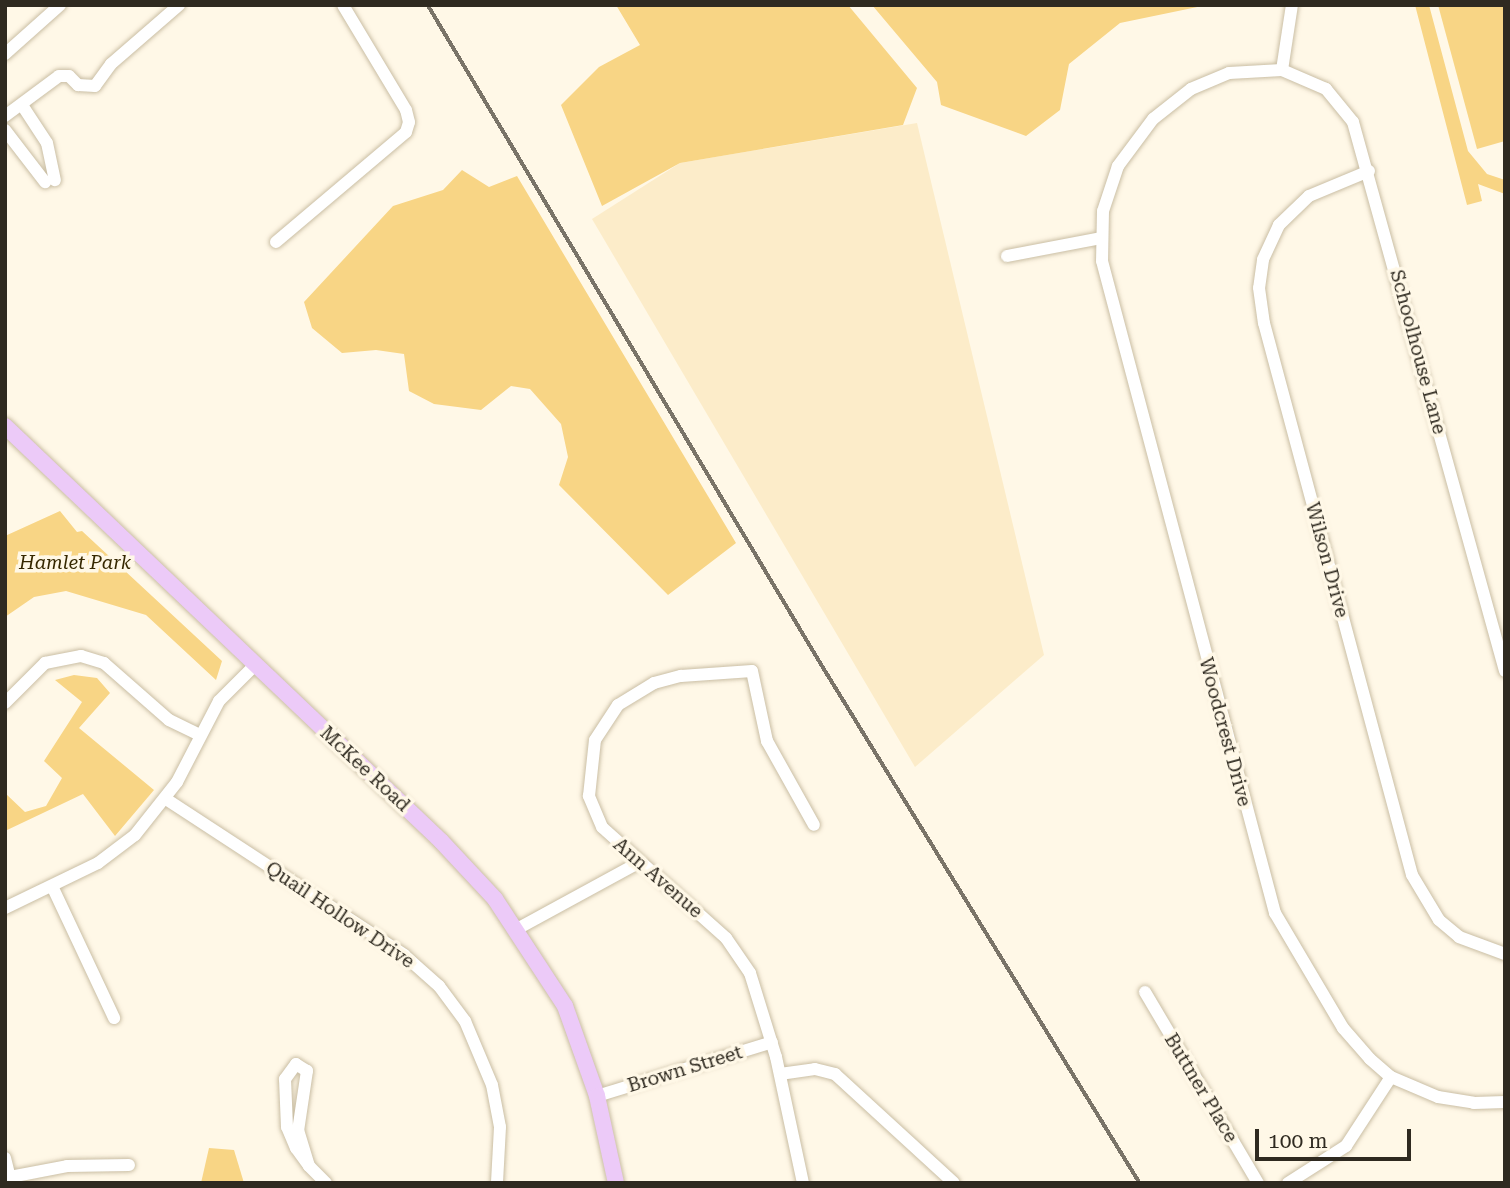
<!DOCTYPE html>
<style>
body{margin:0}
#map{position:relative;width:1510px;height:1188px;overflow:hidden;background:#fff8e7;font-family:"Roboto Serif",serif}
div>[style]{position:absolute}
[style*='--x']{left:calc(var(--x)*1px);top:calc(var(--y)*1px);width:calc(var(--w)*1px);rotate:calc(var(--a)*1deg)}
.built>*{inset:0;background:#fcecc9}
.green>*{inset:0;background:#f8d585}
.roads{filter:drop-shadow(0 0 2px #cabea4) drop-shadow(0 0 2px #cabea4)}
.minor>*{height:12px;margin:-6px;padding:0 6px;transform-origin:6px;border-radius:6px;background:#fff}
.major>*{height:16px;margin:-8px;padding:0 8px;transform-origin:8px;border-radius:8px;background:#eccaf8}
.rail>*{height:3.5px;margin:-1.75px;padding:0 1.75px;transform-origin:1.75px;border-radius:1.75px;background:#7a7468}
span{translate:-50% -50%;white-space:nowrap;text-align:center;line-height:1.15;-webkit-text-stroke:7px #fff8e7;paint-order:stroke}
.street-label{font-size:19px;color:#2f2a20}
.park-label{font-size:19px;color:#362801;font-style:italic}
.frame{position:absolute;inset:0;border:7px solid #2f2a20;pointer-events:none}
.scale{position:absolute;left:1255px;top:1129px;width:156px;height:32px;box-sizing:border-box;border:4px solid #2f2a20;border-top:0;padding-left:9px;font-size:21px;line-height:24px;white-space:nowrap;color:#2f2a20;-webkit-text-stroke:5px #fff8e7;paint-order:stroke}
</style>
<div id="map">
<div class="built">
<i style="clip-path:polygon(917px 123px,1044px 655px,915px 767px,592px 219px,680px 163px)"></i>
</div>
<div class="green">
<i style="clip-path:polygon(616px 5px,848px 5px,917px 88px,903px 125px,680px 163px,602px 206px,561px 105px,599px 67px,640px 45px)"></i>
<i style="clip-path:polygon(872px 5px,1207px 5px,1120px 23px,1069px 64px,1060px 110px,1026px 136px,941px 105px,937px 82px)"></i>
<i style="clip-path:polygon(1415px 5px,1429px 5px,1468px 151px,1487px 174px,1505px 180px,1505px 194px,1478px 184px,1482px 201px,1467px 205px)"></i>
<i style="clip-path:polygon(1438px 5px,1505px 5px,1505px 141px,1477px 149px)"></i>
<i style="clip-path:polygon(462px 170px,489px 187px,517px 176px,736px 543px,668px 595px,559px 485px,568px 457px,561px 424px,530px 389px,511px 386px,481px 410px,434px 404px,409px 391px,404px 354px,376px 350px,342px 353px,312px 328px,304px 302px,393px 206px,443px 190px)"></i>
<i style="clip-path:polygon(60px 511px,77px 532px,82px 531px,222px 661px,216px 680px,146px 615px,66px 591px,34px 597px,5px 617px,5px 536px)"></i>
<i style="clip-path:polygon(74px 675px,97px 678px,110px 693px,79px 728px,154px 790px,115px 836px,83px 794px,5px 831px,5px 793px,25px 812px,46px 806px,62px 778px,44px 761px,82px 702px,55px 680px)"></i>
<i style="clip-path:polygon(209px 1148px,234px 1150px,244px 1183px,201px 1183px)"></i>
</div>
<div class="roads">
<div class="minor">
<i style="--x:5;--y:54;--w:74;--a:-41.7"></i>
<i style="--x:1282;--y:70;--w:66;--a:-81.3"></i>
<i style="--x:22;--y:105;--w:45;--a:56.7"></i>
<i style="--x:47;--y:143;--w:38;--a:78"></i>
<i style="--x:5;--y:116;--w:67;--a:-36.5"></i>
<i style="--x:59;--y:76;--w:10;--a:0"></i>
<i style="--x:69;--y:76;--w:13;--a:45"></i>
<i style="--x:78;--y:85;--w:17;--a:3"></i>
<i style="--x:95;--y:86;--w:27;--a:-54"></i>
<i style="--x:111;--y:64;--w:90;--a:-40.9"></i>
<i style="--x:5;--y:130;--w:66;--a:52.4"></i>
<i style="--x:1369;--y:171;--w:65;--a:157.4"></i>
<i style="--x:1309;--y:196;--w:42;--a:136"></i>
<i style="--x:1279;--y:225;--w:38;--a:115"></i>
<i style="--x:1263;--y:260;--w:28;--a:98"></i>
<i style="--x:1259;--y:288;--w:35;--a:82"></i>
<i style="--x:1264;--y:323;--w:571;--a:74.99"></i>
<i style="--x:1412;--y:875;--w:52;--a:59"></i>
<i style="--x:1439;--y:920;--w:26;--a:40"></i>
<i style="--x:1459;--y:937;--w:49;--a:20.3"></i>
<i style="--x:276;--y:242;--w:170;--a:-40.2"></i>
<i style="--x:406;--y:132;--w:10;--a:-73"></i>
<i style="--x:409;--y:122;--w:12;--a:-104"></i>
<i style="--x:406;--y:110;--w:122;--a:-121"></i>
<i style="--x:1007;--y:256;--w:96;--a:-10.8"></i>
<i style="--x:1505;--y:671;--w:570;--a:-105.48"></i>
<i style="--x:1353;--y:122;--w:43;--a:-129.3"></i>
<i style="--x:1326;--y:89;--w:48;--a:-156.6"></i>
<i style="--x:1282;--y:70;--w:53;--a:176.8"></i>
<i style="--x:1229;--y:73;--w:41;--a:157.2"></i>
<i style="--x:1191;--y:89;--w:48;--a:141.7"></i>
<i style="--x:1153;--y:119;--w:59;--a:126.7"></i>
<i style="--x:1118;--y:166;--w:47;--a:108.4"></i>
<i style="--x:1103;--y:211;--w:50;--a:91.1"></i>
<i style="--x:1102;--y:261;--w:675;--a:75.14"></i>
<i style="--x:1275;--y:913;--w:134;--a:59.4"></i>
<i style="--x:1343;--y:1028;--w:41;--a:48.9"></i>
<i style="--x:1370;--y:1059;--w:28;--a:41"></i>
<i style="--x:1391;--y:1077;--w:51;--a:23.1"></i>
<i style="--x:1438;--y:1097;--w:36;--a:9"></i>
<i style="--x:1474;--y:1103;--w:31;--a:-2"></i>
<i style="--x:5;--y:703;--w:57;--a:-45"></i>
<i style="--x:45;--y:663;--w:37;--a:-11"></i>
<i style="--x:81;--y:656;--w:24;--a:17"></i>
<i style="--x:104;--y:663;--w:86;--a:41.2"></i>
<i style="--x:169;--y:720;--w:34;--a:26"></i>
<i style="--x:166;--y:799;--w:285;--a:33.2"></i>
<i style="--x:404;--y:955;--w:47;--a:41.5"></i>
<i style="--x:439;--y:986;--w:44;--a:53.4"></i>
<i style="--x:465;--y:1021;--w:69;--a:67.1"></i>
<i style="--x:492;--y:1085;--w:43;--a:79.2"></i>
<i style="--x:500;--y:1127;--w:56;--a:93.1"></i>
<i style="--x:52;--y:886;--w:146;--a:64.8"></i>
<i style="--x:5;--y:908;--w:103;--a:-25.8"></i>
<i style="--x:98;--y:863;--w:46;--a:-37.1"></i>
<i style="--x:135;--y:835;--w:68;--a:-51.6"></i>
<i style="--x:177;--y:782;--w:91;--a:-62.6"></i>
<i style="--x:219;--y:701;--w:51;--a:-45"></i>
<i style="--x:517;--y:929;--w:140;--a:-28.6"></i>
<i style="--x:1145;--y:992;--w:222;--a:59.4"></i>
<i style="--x:780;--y:1074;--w:35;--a:-8"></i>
<i style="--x:815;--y:1069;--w:21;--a:14"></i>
<i style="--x:835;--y:1074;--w:161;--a:42.5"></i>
<i style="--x:597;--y:1096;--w:183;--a:-17.1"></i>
<i style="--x:5;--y:1158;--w:25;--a:76"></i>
<i style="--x:309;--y:1166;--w:37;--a:-107"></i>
<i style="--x:298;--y:1131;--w:61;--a:-81.5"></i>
<i style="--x:307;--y:1071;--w:13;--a:-148"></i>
<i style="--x:296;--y:1064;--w:19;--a:126"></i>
<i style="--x:285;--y:1079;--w:48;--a:87.6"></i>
<i style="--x:287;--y:1127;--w:23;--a:67"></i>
<i style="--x:296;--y:1148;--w:22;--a:54"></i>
<i style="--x:309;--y:1166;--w:24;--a:45"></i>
<i style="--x:10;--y:1177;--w:58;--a:-10.9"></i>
<i style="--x:67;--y:1166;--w:62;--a:-0.9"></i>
<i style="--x:803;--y:1183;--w:129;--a:-102.1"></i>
<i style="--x:776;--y:1057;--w:88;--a:-107.2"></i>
<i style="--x:750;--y:973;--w:42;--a:-124.4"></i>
<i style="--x:726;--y:938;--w:166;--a:-138.2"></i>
<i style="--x:602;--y:827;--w:34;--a:-113"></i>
<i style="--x:589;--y:796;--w:56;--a:-83.9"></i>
<i style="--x:595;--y:740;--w:42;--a:-56.7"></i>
<i style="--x:618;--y:705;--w:42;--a:-31.4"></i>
<i style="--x:654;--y:683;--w:28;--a:-15"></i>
<i style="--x:681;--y:676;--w:71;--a:-4"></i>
<i style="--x:752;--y:671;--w:72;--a:77.9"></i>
<i style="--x:767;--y:741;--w:96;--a:60.8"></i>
<i style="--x:1288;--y:1183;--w:69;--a:-32.5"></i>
<i style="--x:1346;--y:1146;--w:82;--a:-56.9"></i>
</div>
<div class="major">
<i style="--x:5;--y:426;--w:602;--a:43.59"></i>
<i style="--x:441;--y:841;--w:79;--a:47"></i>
<i style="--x:495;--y:899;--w:128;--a:56.8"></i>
<i style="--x:565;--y:1006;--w:96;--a:70.4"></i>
<i style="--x:597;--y:1096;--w:89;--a:77.7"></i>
</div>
</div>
<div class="rail">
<i style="--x:428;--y:5;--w:771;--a:59.18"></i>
<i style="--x:823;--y:667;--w:606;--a:58.44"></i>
</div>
<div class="street-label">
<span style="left:1418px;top:352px;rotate:75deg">Schoolhouse Lane</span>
<span style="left:1327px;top:560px;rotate:75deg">Wilson Drive</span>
<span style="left:1225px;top:732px;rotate:75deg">Woodcrest Drive</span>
<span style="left:365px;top:769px;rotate:43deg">McKee Road</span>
<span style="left:658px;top:878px;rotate:41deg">Ann Avenue</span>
<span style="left:340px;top:915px;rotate:34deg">Quail Hollow Drive</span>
<span style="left:685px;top:1069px;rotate:-17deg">Brown Street</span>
<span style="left:1201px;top:1088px;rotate:59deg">Buttner Place</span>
</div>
<div class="park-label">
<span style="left:75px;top:563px">Hamlet Park</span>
</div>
<div class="frame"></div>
<div class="scale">100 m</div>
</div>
